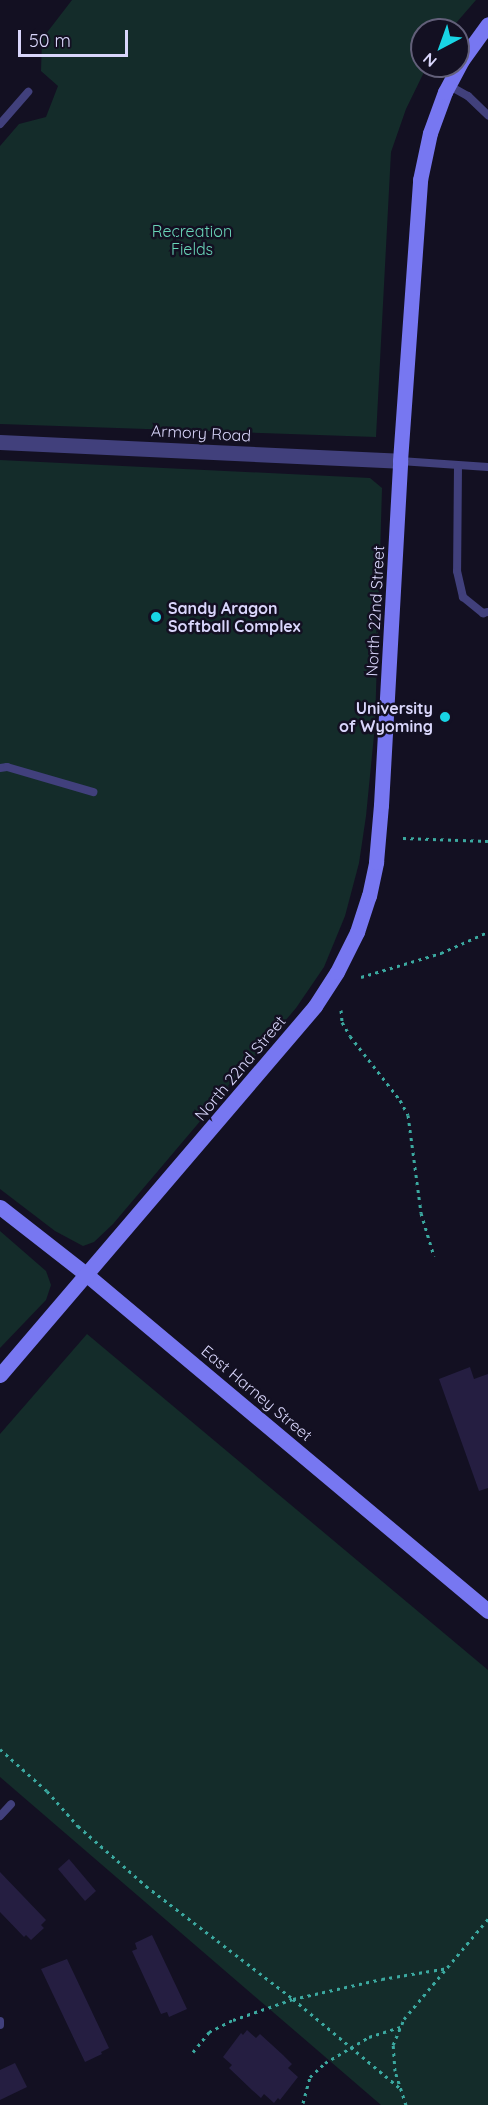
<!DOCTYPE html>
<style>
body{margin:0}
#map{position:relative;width:488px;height:2105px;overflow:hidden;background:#131022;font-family:Quicksand,sans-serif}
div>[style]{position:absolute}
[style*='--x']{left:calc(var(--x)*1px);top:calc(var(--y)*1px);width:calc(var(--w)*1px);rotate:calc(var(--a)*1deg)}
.green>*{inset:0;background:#142c2a}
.building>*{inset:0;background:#251e41}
.path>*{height:3px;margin-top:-1.5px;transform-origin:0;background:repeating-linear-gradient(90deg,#3ba9a0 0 3px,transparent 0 7.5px)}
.lane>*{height:8px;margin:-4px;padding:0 4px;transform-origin:4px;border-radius:4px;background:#41407c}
.street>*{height:15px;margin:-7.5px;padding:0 7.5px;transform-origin:7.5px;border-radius:7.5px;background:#41407c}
.secondary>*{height:15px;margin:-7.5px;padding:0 7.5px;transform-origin:7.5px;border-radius:7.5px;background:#7777f1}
.dots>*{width:16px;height:16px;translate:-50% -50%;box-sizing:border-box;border:3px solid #131022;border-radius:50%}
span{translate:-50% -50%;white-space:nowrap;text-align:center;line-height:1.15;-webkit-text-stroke:5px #131022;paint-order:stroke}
.park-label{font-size:16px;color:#69d3b7}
.street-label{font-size:16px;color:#d9d6fb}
.poi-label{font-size:16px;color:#d9d6fb;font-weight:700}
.left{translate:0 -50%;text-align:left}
.right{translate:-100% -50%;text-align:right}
.north{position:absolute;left:410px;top:18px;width:60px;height:60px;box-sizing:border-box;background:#131022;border:2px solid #625f79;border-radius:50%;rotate:221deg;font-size:16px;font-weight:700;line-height:24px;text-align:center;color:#d9d6fb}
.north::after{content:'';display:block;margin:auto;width:21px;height:27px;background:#18d5e5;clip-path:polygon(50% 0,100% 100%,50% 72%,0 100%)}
.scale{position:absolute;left:18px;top:30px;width:110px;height:27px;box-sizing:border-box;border:3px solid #d9d6fb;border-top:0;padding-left:8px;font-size:18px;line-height:21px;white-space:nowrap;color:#d9d6fb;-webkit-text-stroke:4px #131022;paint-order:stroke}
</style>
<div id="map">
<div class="green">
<i style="clip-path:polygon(72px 0,476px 0,450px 30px,422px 30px,422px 66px,427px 66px,406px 109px,391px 152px,376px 437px,0 424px,0 146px,19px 124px,46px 117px,58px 86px,41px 71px,42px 39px)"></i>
<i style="clip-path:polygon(0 460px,370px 478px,382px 488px,375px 725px,366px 816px,359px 863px,345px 916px,324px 967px,296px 1008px,113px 1224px,94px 1242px,83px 1246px,55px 1231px,0 1189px)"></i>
<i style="clip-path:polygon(0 1231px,46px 1271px,51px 1285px,46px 1300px,0 1348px)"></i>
<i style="clip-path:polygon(87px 1334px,488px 1670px,488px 2105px,381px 2105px,0 1777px,0 1434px)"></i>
</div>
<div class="building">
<i style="clip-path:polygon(470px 1367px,474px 1379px,488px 1374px,488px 1488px,479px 1491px,439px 1379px)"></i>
<i style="clip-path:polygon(69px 1859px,96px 1891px,85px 1901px,58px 1869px)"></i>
<i style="clip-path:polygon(0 1872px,46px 1920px,41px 1925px,44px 1928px,31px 1940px,26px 1935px,24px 1937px,0 1912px)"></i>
<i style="clip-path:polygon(152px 1935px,187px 2009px,169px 2017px,167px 2012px,161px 2014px,132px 1951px,137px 1949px,135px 1943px)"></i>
<i style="clip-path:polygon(67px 1959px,109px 2048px,101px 2052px,102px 2054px,85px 2062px,41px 1969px)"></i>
<i style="clip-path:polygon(247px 2030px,256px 2038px,260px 2034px,283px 2055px,292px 2064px,288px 2068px,298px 2077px,280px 2100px,278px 2098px,274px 2103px,264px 2094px,261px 2098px,252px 2090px,229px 2068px,232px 2065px,223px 2057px,241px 2033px,243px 2035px)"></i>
<i style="clip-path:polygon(15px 2063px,27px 2087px,0 2100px,0 2070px)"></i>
</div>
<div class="path">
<i style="--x:403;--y:838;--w:85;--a:2"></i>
<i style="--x:361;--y:977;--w:84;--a:-16.7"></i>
<i style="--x:441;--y:953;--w:51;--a:-24.1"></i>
<i style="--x:341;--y:1010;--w:12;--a:85"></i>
<i style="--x:342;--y:1022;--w:16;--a:60"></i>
<i style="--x:350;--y:1036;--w:81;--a:52"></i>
<i style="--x:400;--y:1100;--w:17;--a:62"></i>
<i style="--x:408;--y:1115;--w:99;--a:82.4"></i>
<i style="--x:421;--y:1213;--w:45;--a:73.2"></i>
<i style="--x:0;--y:1749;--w:63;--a:41.8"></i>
<i style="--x:47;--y:1791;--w:47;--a:48.5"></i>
<i style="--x:78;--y:1826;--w:91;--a:41.4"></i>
<i style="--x:146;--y:1886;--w:185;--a:37.5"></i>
<i style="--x:293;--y:1999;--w:139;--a:39.8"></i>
<i style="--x:193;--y:2052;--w:26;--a:-51"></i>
<i style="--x:209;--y:2032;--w:27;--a:-27"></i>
<i style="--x:233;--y:2020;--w:64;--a:-19.3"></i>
<i style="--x:293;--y:1999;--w:91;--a:-12.7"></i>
<i style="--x:382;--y:1979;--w:67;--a:-9.5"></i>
<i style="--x:303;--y:2103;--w:27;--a:-75"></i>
<i style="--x:310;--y:2077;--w:21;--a:-43"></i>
<i style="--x:325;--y:2063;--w:51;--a:-30.6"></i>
<i style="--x:369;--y:2037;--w:33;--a:-18"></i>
<i style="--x:406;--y:2105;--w:36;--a:-108"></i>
<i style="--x:395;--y:2071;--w:26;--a:-94"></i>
<i style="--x:393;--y:2045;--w:28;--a:-67"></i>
<i style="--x:404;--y:2019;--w:131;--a:-50"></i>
</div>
<div class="lane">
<i style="--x:448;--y:85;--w:23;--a:29"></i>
<i style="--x:468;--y:96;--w:28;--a:44"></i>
<i style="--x:0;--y:124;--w:43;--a:-48.8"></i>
<i style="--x:400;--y:461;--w:88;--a:3.9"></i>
<i style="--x:458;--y:466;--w:105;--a:90.5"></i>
<i style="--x:457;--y:571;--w:27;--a:77"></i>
<i style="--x:463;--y:597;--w:26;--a:39"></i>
<i style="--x:483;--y:613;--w:5;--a:-11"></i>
<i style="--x:0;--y:768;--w:7;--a:-8"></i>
<i style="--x:7;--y:767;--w:90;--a:16.2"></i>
<i style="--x:0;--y:1816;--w:16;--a:-47"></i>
<i style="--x:0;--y:2021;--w:4;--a:90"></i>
</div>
<div class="street">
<i style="--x:0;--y:442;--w:400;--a:2.7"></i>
</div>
<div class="secondary">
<i style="--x:0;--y:1207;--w:110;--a:38"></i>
<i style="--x:87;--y:1275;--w:523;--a:39.96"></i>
<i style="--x:0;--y:1375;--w:485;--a:-49.5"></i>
<i style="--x:315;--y:1006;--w:40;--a:-57.1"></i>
<i style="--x:337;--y:972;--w:45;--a:-63.4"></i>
<i style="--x:357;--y:932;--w:38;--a:-72"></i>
<i style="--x:369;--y:896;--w:35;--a:-78"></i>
<i style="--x:376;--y:862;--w:57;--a:-85"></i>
<i style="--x:381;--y:805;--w:345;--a:-86.8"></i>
<i style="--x:400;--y:461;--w:282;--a:-85.9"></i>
<i style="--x:420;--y:180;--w:48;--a:-78"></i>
<i style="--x:430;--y:133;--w:44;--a:-69.9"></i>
<i style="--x:445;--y:92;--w:36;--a:-62"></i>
<i style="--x:462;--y:60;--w:44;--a:-54.2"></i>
</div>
<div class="dots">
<i style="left:156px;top:617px;background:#18d5e5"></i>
<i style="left:445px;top:717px;background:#18d5e5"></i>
</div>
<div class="park-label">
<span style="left:192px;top:240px">Recreation<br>Fields</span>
</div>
<div class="street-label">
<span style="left:201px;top:433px;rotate:3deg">Armory Road</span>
<span style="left:375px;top:611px;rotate:-87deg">North 22nd Street</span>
<span style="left:240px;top:1068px;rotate:-50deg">North 22nd Street</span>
<span style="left:257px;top:1393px;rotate:40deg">East Harney Street</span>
</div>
<div class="poi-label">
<span class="left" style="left:168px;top:617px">Sandy Aragon<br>Softball Complex</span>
<span class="right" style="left:433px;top:717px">University<br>of Wyoming</span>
</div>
<div class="north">N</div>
<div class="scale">50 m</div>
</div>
